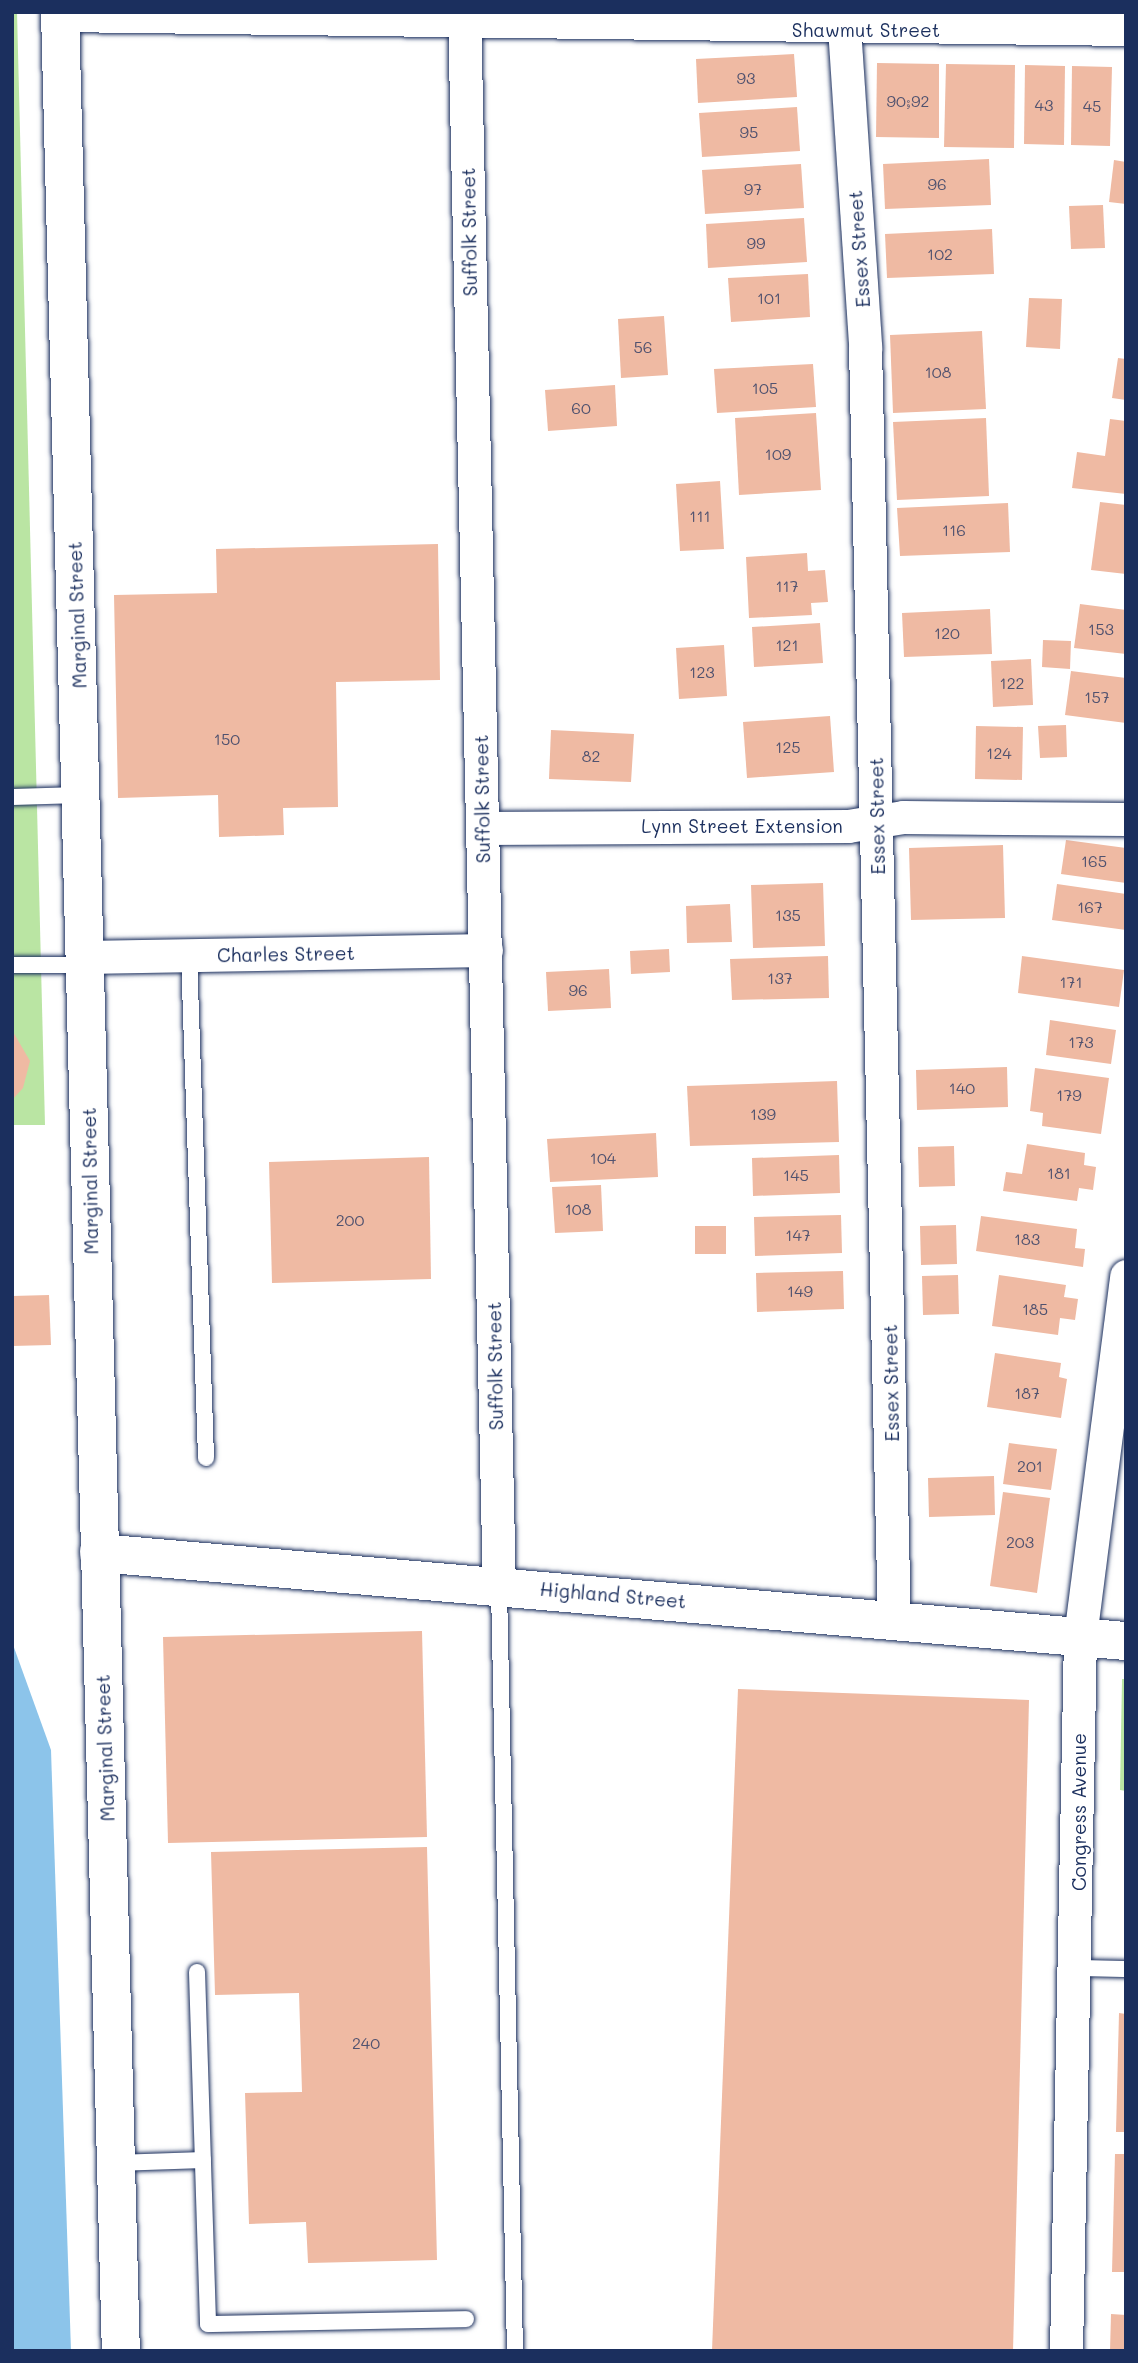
<!DOCTYPE html>
<style>
body{margin:0}
#map{position:relative;width:1138px;height:2363px;overflow:hidden;background:#fff;font-family:Mali,sans-serif}
div>[style]{position:absolute}
[style*='--x']{left:calc(var(--x)*1px);top:calc(var(--y)*1px);width:calc(var(--w)*1px);rotate:calc(var(--a)*1deg)}
.green>*{inset:0;background:#bae5a3}
.water>*{inset:0;background:#8cc4ea}
.building>*{inset:0;background:#efbaa3}
.roads{filter:drop-shadow(0 0 2px #1b2f5e) drop-shadow(0 0 2px #1b2f5e)}
.lane>*{height:16px;margin:-8px;padding:0 8px;transform-origin:8px;border-radius:8px;background:#fff}
.street>*{height:33px;margin:-16.5px;padding:0 16.5px;transform-origin:16.5px;border-radius:16.5px;background:#fff}
.secondary>*{height:38px;margin:-19px;padding:0 19px;transform-origin:19px;border-radius:19px;background:#fff}
span{translate:-50% -50%;white-space:nowrap;text-align:center;line-height:1.15;-webkit-text-stroke:5px #fff;paint-order:stroke}
.number-label{font-size:16px;color:#50526f}
.number-label span{-webkit-text-stroke-width:0}
.street-label{font-size:19px;color:#1b2f5e}
.frame{position:absolute;inset:0;border:14px solid #1b2f5e;pointer-events:none}
</style>
<div id="map">
<div class="green">
<i style="clip-path:polygon(12px 12px,17px 12px,45px 1125px,12px 1125px)"></i>
<i style="clip-path:polygon(1122px 1679px,1126px 1679px,1126px 1791px,1120px 1790px)"></i>
</div>
<div class="water">
<i style="clip-path:polygon(12px 1642px,51px 1750px,71px 2351px,12px 2351px)"></i>
</div>
<div class="building">
<i style="clip-path:polygon(794px 54px,797px 97px,698px 103px,696px 59px)"></i>
<i style="clip-path:polygon(877px 63px,939px 64px,939px 138px,876px 137px)"></i>
<i style="clip-path:polygon(946px 64px,1015px 65px,1014px 148px,944px 147px)"></i>
<i style="clip-path:polygon(1025px 65px,1065px 66px,1064px 145px,1024px 144px)"></i>
<i style="clip-path:polygon(1072px 66px,1112px 67px,1110px 146px,1071px 145px)"></i>
<i style="clip-path:polygon(797px 107px,800px 151px,702px 157px,699px 113px)"></i>
<i style="clip-path:polygon(989px 159px,991px 205px,885px 209px,883px 164px)"></i>
<i style="clip-path:polygon(1114px 160px,1126px 162px,1126px 204px,1109px 202px)"></i>
<i style="clip-path:polygon(801px 164px,804px 208px,705px 214px,702px 170px)"></i>
<i style="clip-path:polygon(1103px 205px,1105px 248px,1071px 249px,1069px 206px)"></i>
<i style="clip-path:polygon(804px 218px,807px 262px,708px 268px,706px 224px)"></i>
<i style="clip-path:polygon(992px 229px,994px 274px,887px 278px,885px 234px)"></i>
<i style="clip-path:polygon(808px 274px,810px 317px,731px 322px,728px 278px)"></i>
<i style="clip-path:polygon(1029px 298px,1062px 299px,1060px 349px,1026px 347px)"></i>
<i style="clip-path:polygon(664px 316px,668px 375px,621px 378px,618px 319px)"></i>
<i style="clip-path:polygon(982px 331px,986px 409px,893px 413px,890px 335px)"></i>
<i style="clip-path:polygon(1118px 358px,1126px 359px,1126px 400px,1112px 398px)"></i>
<i style="clip-path:polygon(813px 364px,816px 407px,717px 413px,714px 369px)"></i>
<i style="clip-path:polygon(615px 385px,617px 426px,548px 431px,545px 390px)"></i>
<i style="clip-path:polygon(816px 413px,821px 490px,739px 495px,735px 418px)"></i>
<i style="clip-path:polygon(986px 418px,989px 496px,897px 500px,893px 422px)"></i>
<i style="clip-path:polygon(1110px 419px,1126px 421px,1126px 494px,1072px 488px,1077px 452px,1105px 456px)"></i>
<i style="clip-path:polygon(720px 481px,724px 549px,680px 551px,676px 484px)"></i>
<i style="clip-path:polygon(1100px 502px,1126px 505px,1126px 574px,1091px 570px)"></i>
<i style="clip-path:polygon(1008px 503px,1010px 552px,900px 556px,897px 508px)"></i>
<i style="clip-path:polygon(438px 544px,440px 680px,336px 682px,338px 807px,283px 808px,284px 835px,219px 837px,218px 795px,118px 798px,114px 595px,217px 593px,216px 549px)"></i>
<i style="clip-path:polygon(807px 553px,808px 571px,825px 570px,828px 602px,811px 603px,812px 615px,749px 618px,746px 557px)"></i>
<i style="clip-path:polygon(1080px 604px,1126px 610px,1126px 654px,1074px 648px)"></i>
<i style="clip-path:polygon(990px 609px,992px 654px,904px 657px,902px 613px)"></i>
<i style="clip-path:polygon(820px 623px,823px 663px,754px 667px,752px 627px)"></i>
<i style="clip-path:polygon(1043px 640px,1071px 641px,1070px 669px,1042px 667px)"></i>
<i style="clip-path:polygon(724px 645px,727px 696px,679px 699px,676px 648px)"></i>
<i style="clip-path:polygon(1031px 659px,1033px 705px,993px 707px,991px 661px)"></i>
<i style="clip-path:polygon(1071px 671px,1126px 678px,1126px 723px,1065px 715px)"></i>
<i style="clip-path:polygon(830px 716px,834px 772px,747px 778px,743px 722px)"></i>
<i style="clip-path:polygon(1066px 725px,1067px 757px,1040px 758px,1038px 726px)"></i>
<i style="clip-path:polygon(976px 726px,1023px 727px,1022px 780px,975px 779px)"></i>
<i style="clip-path:polygon(551px 730px,634px 734px,631px 782px,549px 779px)"></i>
<i style="clip-path:polygon(1066px 840px,1126px 848px,1126px 883px,1061px 874px)"></i>
<i style="clip-path:polygon(1003px 845px,1005px 918px,911px 920px,909px 848px)"></i>
<i style="clip-path:polygon(823px 883px,825px 946px,753px 948px,751px 885px)"></i>
<i style="clip-path:polygon(1057px 884px,1126px 894px,1126px 930px,1052px 920px)"></i>
<i style="clip-path:polygon(730px 904px,732px 942px,687px 943px,686px 906px)"></i>
<i style="clip-path:polygon(669px 949px,670px 972px,631px 974px,630px 951px)"></i>
<i style="clip-path:polygon(828px 956px,829px 998px,732px 1000px,730px 959px)"></i>
<i style="clip-path:polygon(1022px 956px,1124px 970px,1119px 1007px,1018px 993px)"></i>
<i style="clip-path:polygon(609px 969px,611px 1008px,548px 1011px,546px 972px)"></i>
<i style="clip-path:polygon(1050px 1020px,1116px 1030px,1111px 1064px,1046px 1055px)"></i>
<i style="clip-path:polygon(12px 1030px,30px 1061px,23px 1088px,12px 1100px)"></i>
<i style="clip-path:polygon(1007px 1067px,1008px 1107px,917px 1110px,916px 1070px)"></i>
<i style="clip-path:polygon(1035px 1068px,1109px 1078px,1101px 1134px,1042px 1126px,1043px 1113px,1030px 1111px)"></i>
<i style="clip-path:polygon(837px 1081px,839px 1142px,690px 1146px,687px 1086px)"></i>
<i style="clip-path:polygon(656px 1133px,658px 1177px,550px 1182px,547px 1139px)"></i>
<i style="clip-path:polygon(1027px 1144px,1085px 1153px,1084px 1165px,1096px 1167px,1093px 1190px,1079px 1188px,1077px 1201px,1003px 1191px,1006px 1172px,1022px 1174px)"></i>
<i style="clip-path:polygon(954px 1146px,955px 1186px,919px 1187px,918px 1147px)"></i>
<i style="clip-path:polygon(839px 1155px,840px 1193px,753px 1196px,752px 1158px)"></i>
<i style="clip-path:polygon(429px 1157px,431px 1279px,272px 1283px,269px 1162px)"></i>
<i style="clip-path:polygon(601px 1185px,603px 1231px,555px 1233px,552px 1187px)"></i>
<i style="clip-path:polygon(841px 1215px,842px 1253px,755px 1256px,754px 1217px)"></i>
<i style="clip-path:polygon(981px 1216px,1077px 1229px,1075px 1248px,1085px 1249px,1083px 1267px,976px 1251px)"></i>
<i style="clip-path:polygon(956px 1225px,957px 1264px,921px 1265px,920px 1226px)"></i>
<i style="clip-path:polygon(695px 1226px,726px 1226px,726px 1254px,695px 1254px)"></i>
<i style="clip-path:polygon(843px 1271px,844px 1309px,757px 1312px,756px 1273px)"></i>
<i style="clip-path:polygon(958px 1275px,959px 1314px,923px 1315px,922px 1276px)"></i>
<i style="clip-path:polygon(999px 1275px,1066px 1285px,1064px 1297px,1078px 1299px,1075px 1320px,1060px 1318px,1058px 1335px,992px 1326px)"></i>
<i style="clip-path:polygon(49px 1295px,51px 1345px,12px 1346px,12px 1296px)"></i>
<i style="clip-path:polygon(995px 1353px,1061px 1363px,1059px 1377px,1067px 1379px,1061px 1418px,987px 1407px)"></i>
<i style="clip-path:polygon(1009px 1443px,1057px 1449px,1051px 1490px,1003px 1484px)"></i>
<i style="clip-path:polygon(994px 1476px,995px 1515px,929px 1517px,928px 1478px)"></i>
<i style="clip-path:polygon(1003px 1492px,1050px 1498px,1037px 1593px,990px 1586px)"></i>
<i style="clip-path:polygon(422px 1631px,427px 1837px,168px 1843px,163px 1637px)"></i>
<i style="clip-path:polygon(738px 1689px,1029px 1700px,1013px 2351px,712px 2351px)"></i>
<i style="clip-path:polygon(427px 1847px,437px 2260px,308px 2263px,306px 2222px,249px 2224px,245px 2093px,302px 2092px,299px 1993px,215px 1995px,211px 1852px)"></i>
<i style="clip-path:polygon(1119px 2013px,1126px 2014px,1126px 2132px,1116px 2132px)"></i>
<i style="clip-path:polygon(1115px 2154px,1126px 2154px,1126px 2272px,1112px 2272px)"></i>
<i style="clip-path:polygon(1111px 2314px,1126px 2315px,1126px 2351px,1110px 2351px)"></i>
</div>
<div class="roads">
<div class="lane">
<i style="--x:12;--y:797;--w:68;--a:-1.7"></i>
<i style="--x:189;--y:955;--w:503;--a:88.06"></i>
<i style="--x:12;--y:965;--w:74;--a:0"></i>
<i style="--x:499;--y:1588;--w:763;--a:88.8"></i>
<i style="--x:1078;--y:1968;--w:48;--a:1.2"></i>
<i style="--x:197;--y:1972;--w:352;--a:88.2"></i>
<i style="--x:208;--y:2324;--w:258;--a:-1.1"></i>
<i style="--x:116;--y:2163;--w:87;--a:-2"></i>
</div>
<div class="street">
<i style="--x:464;--y:12;--w:1573;--a:88.73"></i>
<i style="--x:843;--y:12;--w:336;--a:86.2"></i>
<i style="--x:865;--y:347;--w:1274;--a:88.7"></i>
<i style="--x:60;--y:15;--w:1066;--a:0.75"></i>
<i style="--x:483;--y:828;--w:365;--a:-0.3"></i>
<i style="--x:848;--y:826;--w:56;--a:-9.3"></i>
<i style="--x:903;--y:817;--w:223;--a:0.5"></i>
<i style="--x:86;--y:957;--w:400;--a:-1"></i>
<i style="--x:1066;--y:2351;--w:714;--a:-88.88"></i>
<i style="--x:1080;--y:1637;--w:364;--a:-82.7"></i>
</div>
<div class="secondary">
<i style="--x:60;--y:12;--w:2340;--a:88.51"></i>
<i style="--x:99;--y:1553;--w:1031;--a:4.9"></i>
</div>
</div>
<div class="number-label">
<span style="left:746px;top:78px">93</span>
<span style="left:908px;top:101px">90;92</span>
<span style="left:1044px;top:105px">43</span>
<span style="left:1092px;top:106px">45</span>
<span style="left:749px;top:132px">95</span>
<span style="left:937px;top:184px">96</span>
<span style="left:753px;top:189px">97</span>
<span style="left:756px;top:243px">99</span>
<span style="left:940px;top:254px">102</span>
<span style="left:769px;top:298px">101</span>
<span style="left:643px;top:347px">56</span>
<span style="left:938px;top:372px">108</span>
<span style="left:765px;top:388px">105</span>
<span style="left:581px;top:408px">60</span>
<span style="left:778px;top:454px">109</span>
<span style="left:700px;top:516px">111</span>
<span style="left:954px;top:530px">116</span>
<span style="left:787px;top:586px">117</span>
<span style="left:1101px;top:629px">153</span>
<span style="left:947px;top:633px">120</span>
<span style="left:787px;top:645px">121</span>
<span style="left:702px;top:672px">123</span>
<span style="left:1012px;top:683px">122</span>
<span style="left:1097px;top:697px">157</span>
<span style="left:227px;top:739px">150</span>
<span style="left:788px;top:747px">125</span>
<span style="left:999px;top:753px">124</span>
<span style="left:591px;top:756px">82</span>
<span style="left:1094px;top:861px">165</span>
<span style="left:1090px;top:907px">167</span>
<span style="left:788px;top:915px">135</span>
<span style="left:780px;top:978px">137</span>
<span style="left:1071px;top:982px">171</span>
<span style="left:578px;top:990px">96</span>
<span style="left:1081px;top:1042px">173</span>
<span style="left:962px;top:1088px">140</span>
<span style="left:1069px;top:1095px">179</span>
<span style="left:763px;top:1114px">139</span>
<span style="left:603px;top:1158px">104</span>
<span style="left:1059px;top:1173px">181</span>
<span style="left:796px;top:1175px">145</span>
<span style="left:578px;top:1209px">108</span>
<span style="left:350px;top:1220px">200</span>
<span style="left:798px;top:1235px">147</span>
<span style="left:1027px;top:1239px">183</span>
<span style="left:800px;top:1291px">149</span>
<span style="left:1035px;top:1309px">185</span>
<span style="left:1027px;top:1393px">187</span>
<span style="left:1030px;top:1466px">201</span>
<span style="left:1020px;top:1542px">203</span>
<span style="left:366px;top:2043px">240</span>
</div>
<div class="street-label">
<span style="left:866px;top:30px">Shawmut Street</span>
<span style="left:469px;top:232px;rotate:-91deg">Suffolk Street</span>
<span style="left:859px;top:249px;rotate:-94deg">Essex Street</span>
<span style="left:77px;top:615px;rotate:-92deg">Marginal Street</span>
<span style="left:482px;top:799px;rotate:-91deg">Suffolk Street</span>
<span style="left:877px;top:816px;rotate:-91deg">Essex Street</span>
<span style="left:742px;top:826px">Lynn Street Extension</span>
<span style="left:286px;top:954px;rotate:-1deg">Charles Street</span>
<span style="left:90px;top:1181px;rotate:-91deg">Marginal Street</span>
<span style="left:495px;top:1366px;rotate:-91deg">Suffolk Street</span>
<span style="left:891px;top:1383px;rotate:-91deg">Essex Street</span>
<span style="left:613px;top:1595px;rotate:5deg">Highland Street</span>
<span style="left:105px;top:1748px;rotate:-92deg">Marginal Street</span>
<span style="left:1079px;top:1812px;rotate:-90deg">Congress Avenue</span>
</div>
<div class="frame"></div>
</div>
